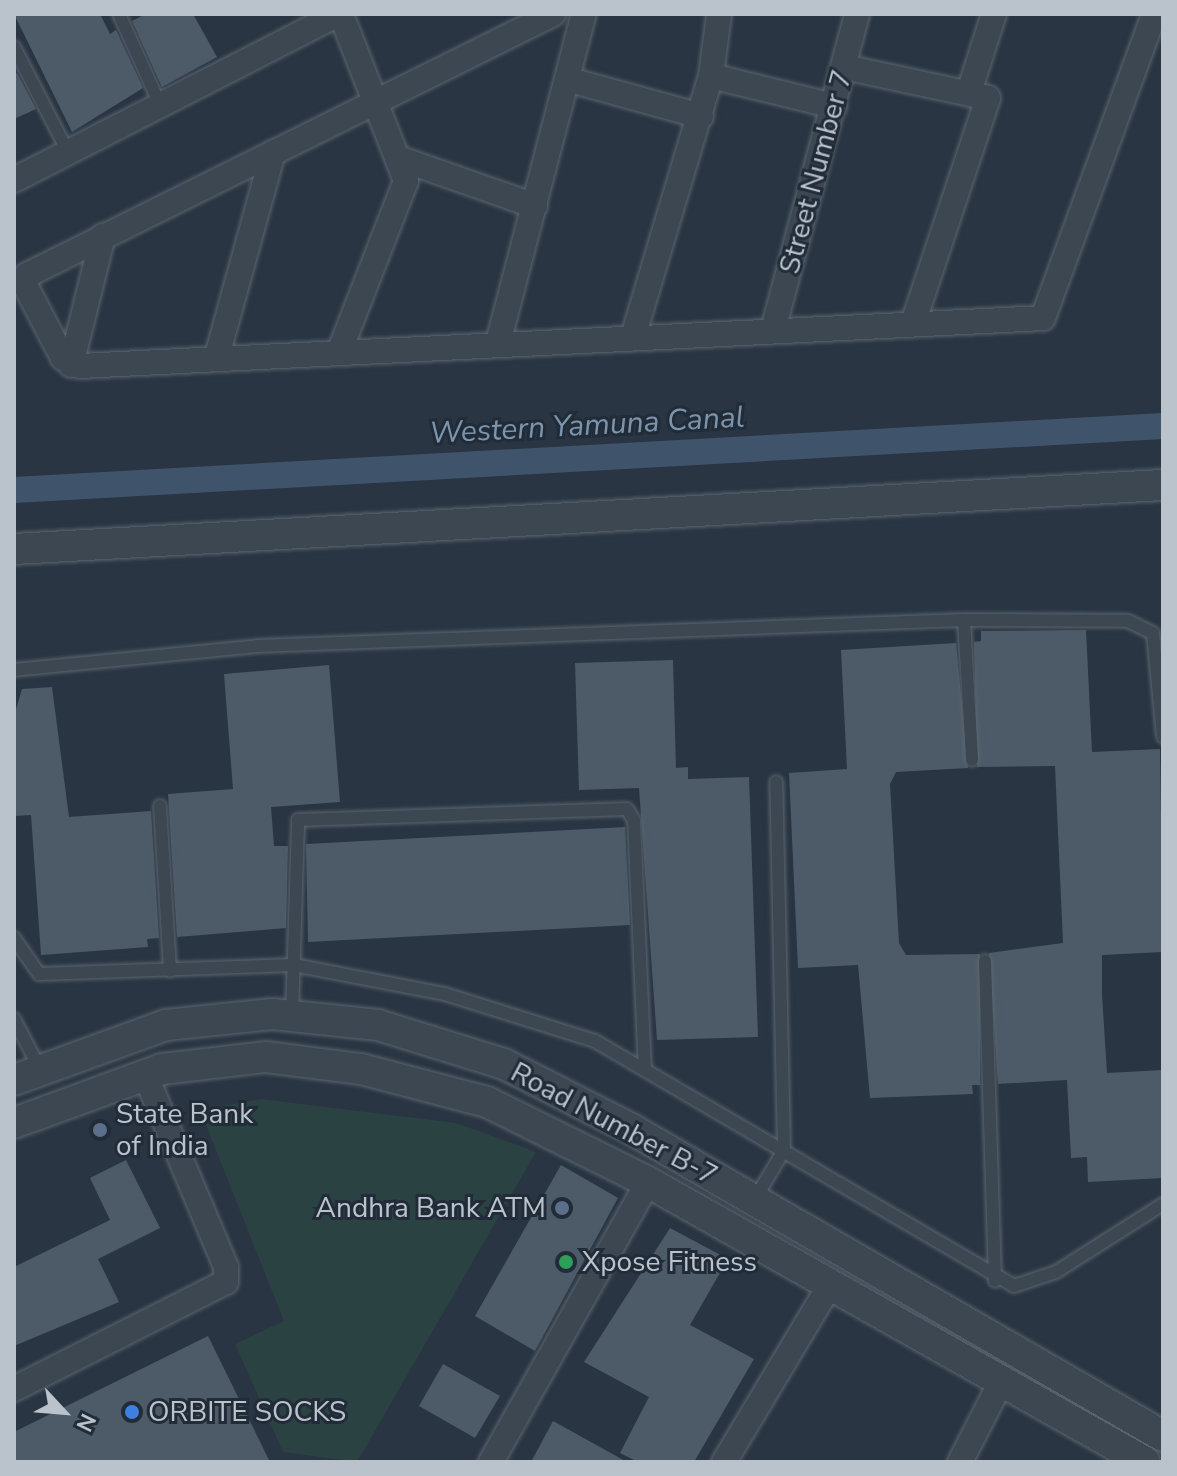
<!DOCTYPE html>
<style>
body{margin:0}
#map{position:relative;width:1177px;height:1476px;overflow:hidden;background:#293542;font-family:"Nunito Sans",sans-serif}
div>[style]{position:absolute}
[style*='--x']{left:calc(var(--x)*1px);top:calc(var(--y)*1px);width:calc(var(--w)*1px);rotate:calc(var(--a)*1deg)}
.green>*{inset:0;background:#2b4243}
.canal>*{height:26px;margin:-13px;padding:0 13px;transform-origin:13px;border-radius:13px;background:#3f546b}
.building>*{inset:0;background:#4d5b68}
.roads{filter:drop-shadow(0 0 2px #5b6570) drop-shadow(0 0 2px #5b6570)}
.service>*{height:12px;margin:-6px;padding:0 6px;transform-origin:6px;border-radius:6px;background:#3d4752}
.minor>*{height:24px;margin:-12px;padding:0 12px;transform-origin:12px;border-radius:12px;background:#3d4752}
.tertiary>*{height:30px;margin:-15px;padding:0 15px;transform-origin:15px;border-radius:15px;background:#3d4752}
.dots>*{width:22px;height:22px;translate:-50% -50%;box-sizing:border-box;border:4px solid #212c38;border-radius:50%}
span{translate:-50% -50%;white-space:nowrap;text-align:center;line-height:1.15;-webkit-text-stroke:6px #212c38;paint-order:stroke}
.street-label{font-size:28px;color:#bac2cc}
.poi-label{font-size:28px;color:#bac2cc}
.left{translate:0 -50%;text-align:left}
.right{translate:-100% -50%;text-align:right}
.water-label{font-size:30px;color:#7c95ad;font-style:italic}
.frame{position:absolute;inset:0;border:16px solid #bac2cc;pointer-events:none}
.north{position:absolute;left:24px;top:1372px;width:80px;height:80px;-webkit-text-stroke:6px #212c38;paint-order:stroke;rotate:116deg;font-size:22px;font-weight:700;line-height:32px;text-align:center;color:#bac2cc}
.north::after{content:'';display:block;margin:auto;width:28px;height:36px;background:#bac2cc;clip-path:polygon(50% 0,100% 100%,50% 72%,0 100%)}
</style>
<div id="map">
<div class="green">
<i style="clip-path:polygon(261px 1099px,456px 1123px,536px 1152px,357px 1462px,283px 1452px,235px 1344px,284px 1321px,200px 1110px)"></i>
</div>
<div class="canal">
<i style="--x:14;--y:490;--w:1151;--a:-3.19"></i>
</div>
<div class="building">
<i style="clip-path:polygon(14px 14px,100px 14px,110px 34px,116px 30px,143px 88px,72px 132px)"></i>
<i style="clip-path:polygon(146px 14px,193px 14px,217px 57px,162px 87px,132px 21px)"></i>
<i style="clip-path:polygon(17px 73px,36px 109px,14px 119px,14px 75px)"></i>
<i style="clip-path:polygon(1086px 630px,1092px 752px,1160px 749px,1163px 952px,1102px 955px,1102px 995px,1107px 1073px,1163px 1070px,1163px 1178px,1088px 1182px,1087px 1157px,1071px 1158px,1067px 1080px,998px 1084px,989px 953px,1063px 943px,1055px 766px,977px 767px,974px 642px,981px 641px,981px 631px)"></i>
<i style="clip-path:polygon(956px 643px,968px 768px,896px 772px,890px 784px,899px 943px,906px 955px,980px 954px,980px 1085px,972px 1085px,973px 1094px,870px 1098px,858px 965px,798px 968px,789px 773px,847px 769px,841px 650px)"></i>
<i style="clip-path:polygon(673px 660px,676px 768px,688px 767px,688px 779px,749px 777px,758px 1037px,657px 1040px,639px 788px,579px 790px,575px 663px)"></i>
<i style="clip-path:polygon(329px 665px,340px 802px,271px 807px,274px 846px,288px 846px,286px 928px,177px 937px,168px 794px,233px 789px,224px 674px)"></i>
<i style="clip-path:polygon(52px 687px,69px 817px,151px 811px,159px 938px,147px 939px,148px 947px,41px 955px,31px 815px,14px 816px,14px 716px,22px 689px)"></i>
<i style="clip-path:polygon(625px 827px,630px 925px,308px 942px,306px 844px)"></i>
<i style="clip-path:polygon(126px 1160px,160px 1228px,98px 1259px,119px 1302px,14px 1346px,14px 1267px,110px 1220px,90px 1178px)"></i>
<i style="clip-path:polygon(561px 1165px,618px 1198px,535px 1351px,475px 1316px)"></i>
<i style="clip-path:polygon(670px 1228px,728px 1259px,690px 1325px,754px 1359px,694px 1462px,638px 1462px,620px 1453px,649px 1397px,584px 1362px)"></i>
<i style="clip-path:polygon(208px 1336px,270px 1462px,14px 1462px,14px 1432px)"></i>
<i style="clip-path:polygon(443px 1364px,500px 1396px,475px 1438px,419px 1406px)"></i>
<i style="clip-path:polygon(553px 1421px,627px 1462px,531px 1462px)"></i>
</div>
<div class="roads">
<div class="service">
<i style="--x:119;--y:14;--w:104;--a:65.6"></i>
<i style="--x:14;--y:47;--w:120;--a:62.8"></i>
<i style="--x:964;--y:620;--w:140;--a:86.7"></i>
<i style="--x:14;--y:670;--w:244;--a:-5.6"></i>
<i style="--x:257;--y:646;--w:707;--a:-2.11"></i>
<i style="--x:964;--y:620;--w:164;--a:0.3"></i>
<i style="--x:1128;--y:621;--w:28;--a:26"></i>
<i style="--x:1153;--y:633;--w:104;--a:84.5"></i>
<i style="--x:160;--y:806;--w:165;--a:86.5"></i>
<i style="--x:14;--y:938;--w:44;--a:55.2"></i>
<i style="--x:39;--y:974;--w:255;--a:-2"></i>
<i style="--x:294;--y:965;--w:154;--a:10.9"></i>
<i style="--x:445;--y:994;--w:157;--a:17.4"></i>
<i style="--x:595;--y:1041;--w:485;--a:30.3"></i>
<i style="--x:1014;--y:1286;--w:44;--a:-18.4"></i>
<i style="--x:1056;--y:1272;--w:127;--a:-32.4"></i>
<i style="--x:985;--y:961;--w:320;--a:88.2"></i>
<i style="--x:292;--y:1016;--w:196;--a:-88.2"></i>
<i style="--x:298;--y:820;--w:329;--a:-1.9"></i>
<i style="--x:627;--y:809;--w:13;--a:58"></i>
<i style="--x:634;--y:820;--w:247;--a:87.5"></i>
<i style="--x:14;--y:1019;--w:54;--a:62.5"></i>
<i style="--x:755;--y:1199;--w:57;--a:-59.4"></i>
<i style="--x:784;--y:1150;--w:368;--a:-91.2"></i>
</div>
<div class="minor">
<i style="--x:553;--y:14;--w:587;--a:153.61"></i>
<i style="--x:27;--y:275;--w:10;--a:101"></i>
<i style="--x:25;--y:285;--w:82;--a:62.5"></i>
<i style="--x:63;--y:358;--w:19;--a:25"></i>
<i style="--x:80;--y:366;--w:964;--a:-2.85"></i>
<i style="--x:1043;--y:318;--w:324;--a:-69.9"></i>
<i style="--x:844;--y:67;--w:147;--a:12.1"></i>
<i style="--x:988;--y:98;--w:238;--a:108.4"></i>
<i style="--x:711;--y:76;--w:127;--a:13.7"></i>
<i style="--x:570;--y:80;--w:136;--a:15.4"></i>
<i style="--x:970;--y:89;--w:79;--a:-72.3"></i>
<i style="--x:401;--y:159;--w:142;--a:19.3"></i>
<i style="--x:14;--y:180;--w:364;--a:-27.1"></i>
<i style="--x:773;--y:330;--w:327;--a:-75.1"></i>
<i style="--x:633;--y:337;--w:272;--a:-73.4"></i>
<i style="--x:711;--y:76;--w:63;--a:-82.6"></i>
<i style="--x:498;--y:343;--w:340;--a:-75.4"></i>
<i style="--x:340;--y:350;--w:181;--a:-68.7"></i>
<i style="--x:406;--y:181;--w:179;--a:-111.3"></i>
<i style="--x:217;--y:356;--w:211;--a:-74.6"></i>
<i style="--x:71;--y:365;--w:133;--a:-76.1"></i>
<i style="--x:14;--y:1389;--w:237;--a:-26.8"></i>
<i style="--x:226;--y:1282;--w:15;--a:-90"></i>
<i style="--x:226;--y:1267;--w:209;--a:-112.8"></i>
<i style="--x:491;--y:1462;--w:321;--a:-60.7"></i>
<i style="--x:724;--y:1462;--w:206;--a:-59.1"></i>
<i style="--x:960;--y:1462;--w:92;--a:-62.9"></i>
</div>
<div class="tertiary">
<i style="--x:14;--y:549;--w:1151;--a:-3.19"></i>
<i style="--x:14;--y:1080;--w:162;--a:-19.9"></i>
<i style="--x:166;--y:1025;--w:107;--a:-5.9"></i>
<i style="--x:272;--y:1014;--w:107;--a:5.9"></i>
<i style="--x:378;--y:1025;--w:132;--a:17.2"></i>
<i style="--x:504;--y:1064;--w:143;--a:27.1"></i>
<i style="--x:631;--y:1129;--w:614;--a:29.99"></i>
<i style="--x:14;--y:1123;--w:158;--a:-20"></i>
<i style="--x:162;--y:1069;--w:105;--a:-6.6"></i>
<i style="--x:266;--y:1057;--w:96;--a:7.2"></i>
<i style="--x:361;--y:1069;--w:130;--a:14.7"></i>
<i style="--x:487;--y:1102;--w:180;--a:26.4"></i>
<i style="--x:648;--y:1182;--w:570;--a:29.4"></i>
</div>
</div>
<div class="dots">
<i style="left:100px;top:1130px;background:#5c6f8a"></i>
<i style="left:562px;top:1208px;background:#5c6f8a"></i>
<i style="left:566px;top:1262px;background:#2e9e5b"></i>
<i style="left:132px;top:1412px;background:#3f7fe0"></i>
</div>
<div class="street-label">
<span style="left:816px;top:172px;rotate:-75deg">Street Number 7</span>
<span style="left:614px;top:1124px;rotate:28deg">Road Number B-7</span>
</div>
<div class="poi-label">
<span class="left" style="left:116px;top:1130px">State Bank<br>of India</span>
<span class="right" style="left:546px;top:1208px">Andhra Bank ATM</span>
<span class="left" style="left:582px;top:1262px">Xpose Fitness</span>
<span class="left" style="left:148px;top:1412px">ORBITE SOCKS</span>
</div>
<div class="water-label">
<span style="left:587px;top:426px;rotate:-3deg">Western Yamuna Canal</span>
</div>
<div class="frame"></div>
<div class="north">N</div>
</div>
